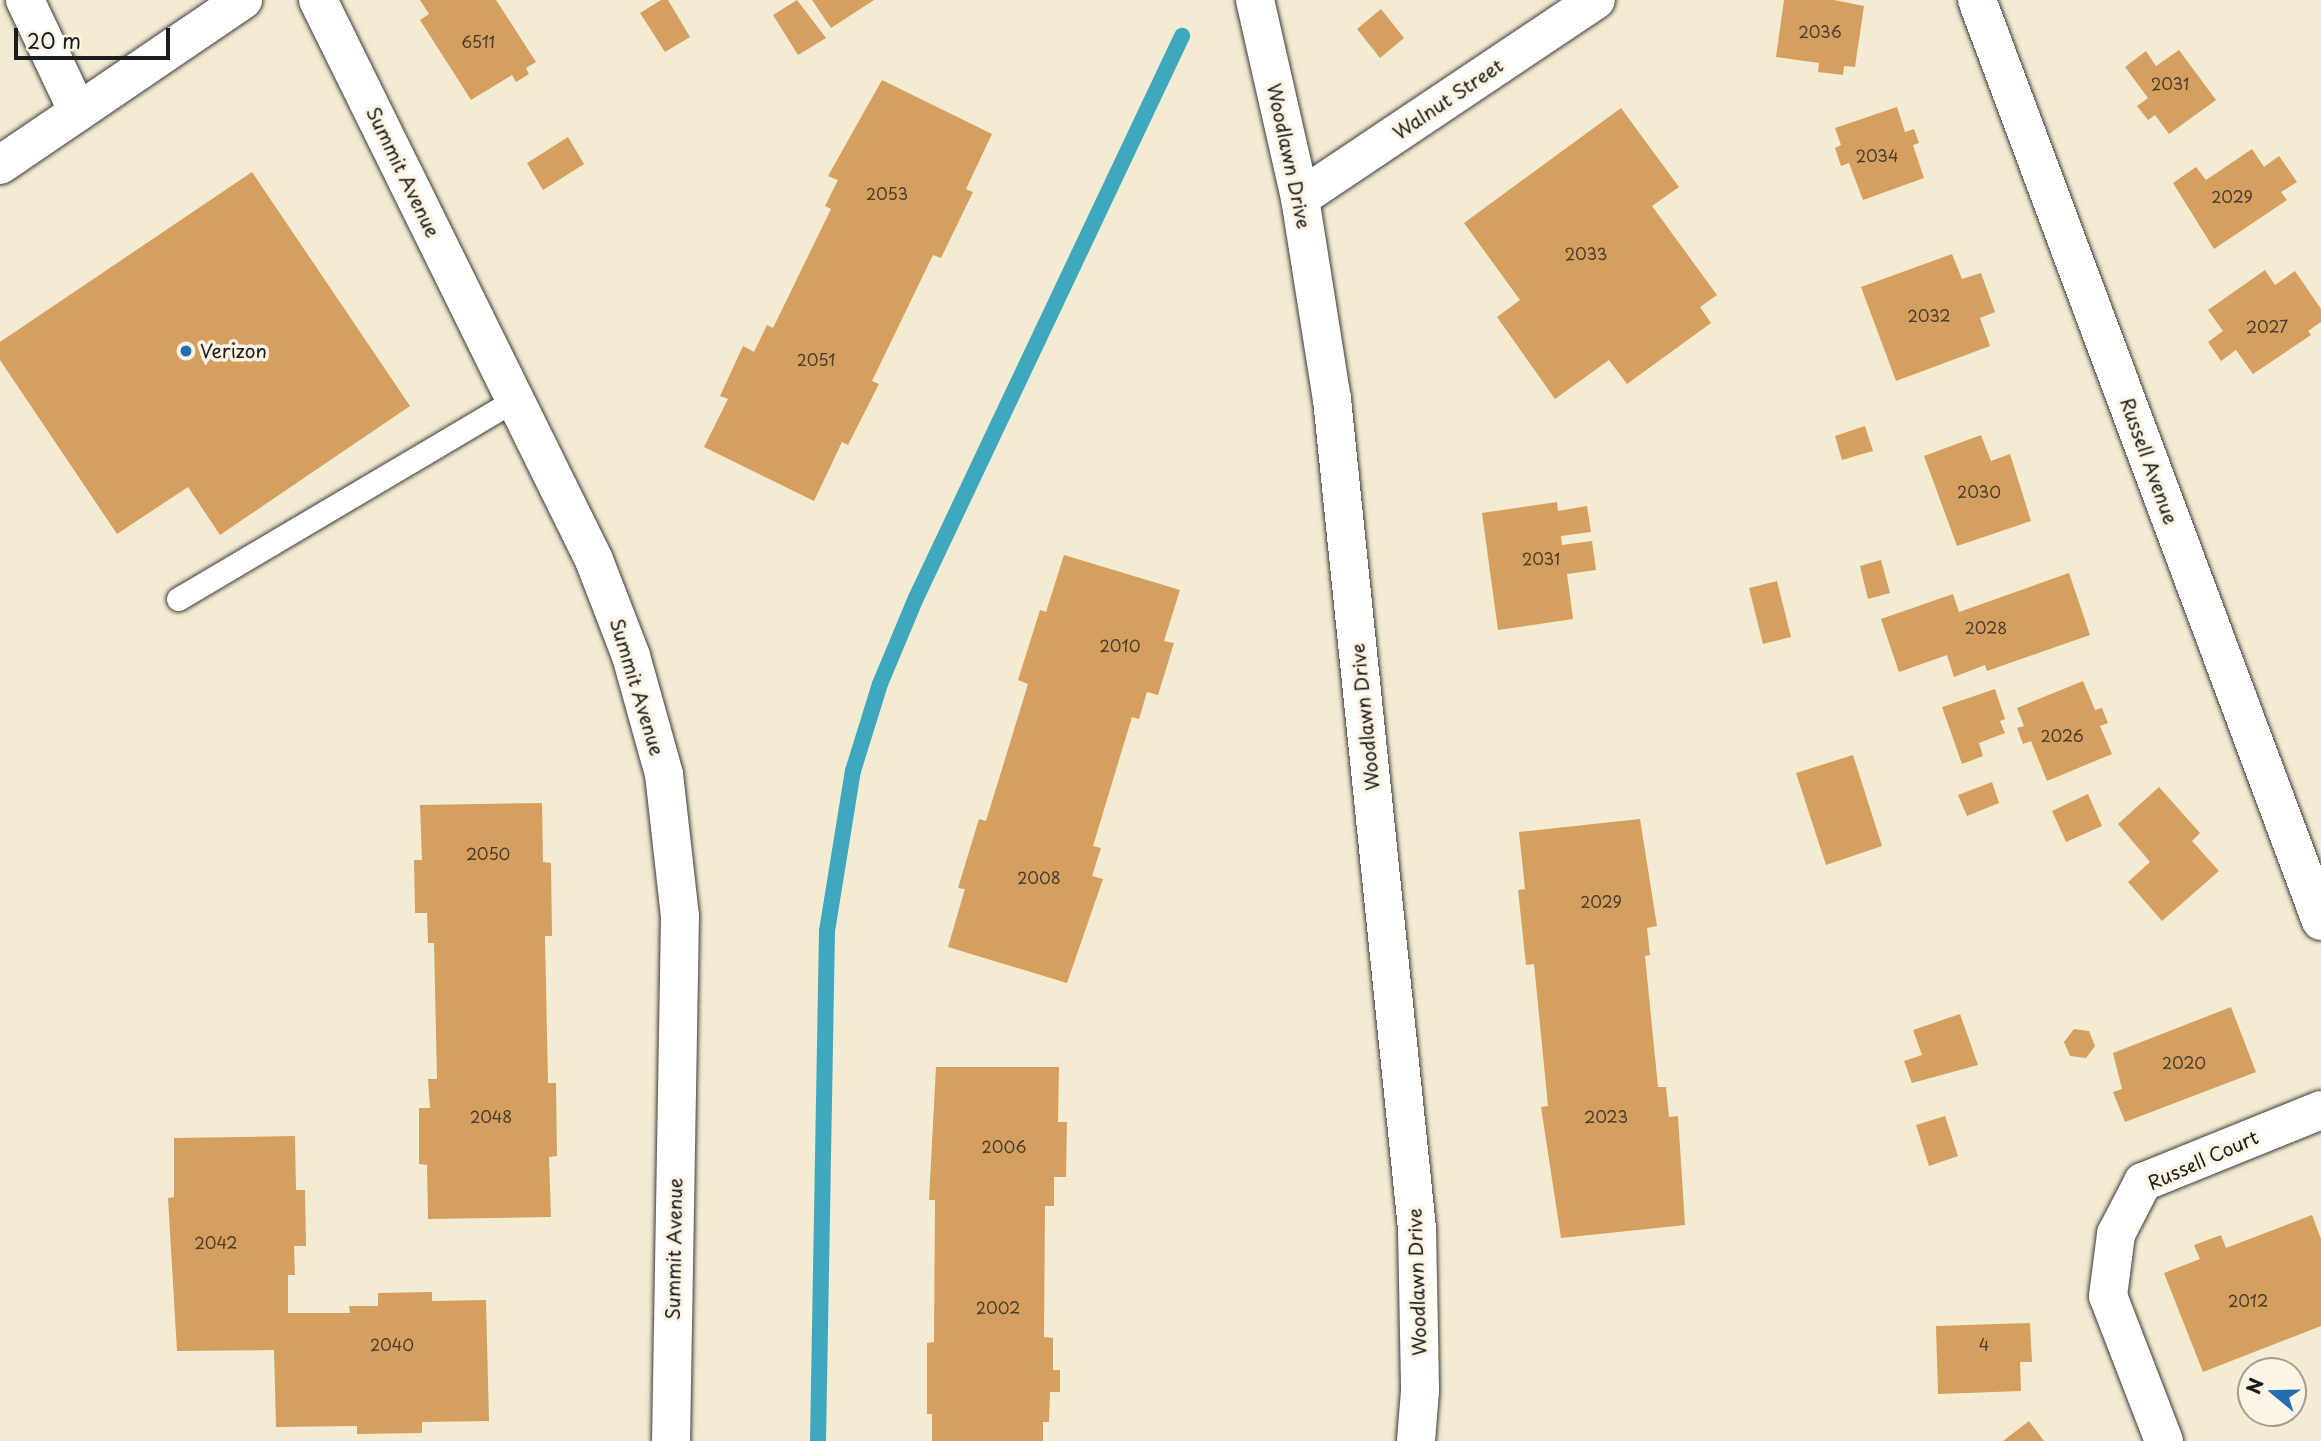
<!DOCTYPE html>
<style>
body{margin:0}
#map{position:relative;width:2321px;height:1441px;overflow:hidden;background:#f4ebd3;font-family:"Playpen Sans",sans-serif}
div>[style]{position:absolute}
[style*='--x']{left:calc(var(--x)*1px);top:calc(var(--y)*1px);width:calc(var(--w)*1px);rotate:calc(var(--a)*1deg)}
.stream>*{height:16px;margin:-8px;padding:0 8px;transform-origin:8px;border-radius:8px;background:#3fa8bf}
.building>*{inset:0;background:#d49f5f}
.roads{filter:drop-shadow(0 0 2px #3c3b37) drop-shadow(0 0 2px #3c3b37)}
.service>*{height:23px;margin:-11.5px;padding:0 11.5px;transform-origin:11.5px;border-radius:11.5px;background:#fff}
.minor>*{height:38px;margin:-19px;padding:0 19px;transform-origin:19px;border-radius:19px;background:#fff}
.secondary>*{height:38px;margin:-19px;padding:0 19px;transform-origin:19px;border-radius:19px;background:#fff}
.dots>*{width:19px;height:19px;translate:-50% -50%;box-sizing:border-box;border:4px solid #fcf5e5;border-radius:50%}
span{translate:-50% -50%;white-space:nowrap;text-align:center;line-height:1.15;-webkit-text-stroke:7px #fcf5e5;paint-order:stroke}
.number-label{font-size:16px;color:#4a3d2d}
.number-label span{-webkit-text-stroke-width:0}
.street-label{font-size:19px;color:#1c1c1c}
.poi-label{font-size:19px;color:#1c1c1c}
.left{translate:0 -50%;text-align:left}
.north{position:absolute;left:2237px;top:1357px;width:70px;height:70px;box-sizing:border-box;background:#fcf5e5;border:2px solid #a29e95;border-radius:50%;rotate:289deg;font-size:19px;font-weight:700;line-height:28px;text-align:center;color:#1c1c1c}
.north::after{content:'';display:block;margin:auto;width:24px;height:32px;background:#1f6fb2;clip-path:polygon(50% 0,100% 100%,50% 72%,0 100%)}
.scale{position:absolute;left:14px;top:28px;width:156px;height:32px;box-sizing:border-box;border:4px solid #1c1c1c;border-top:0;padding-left:9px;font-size:21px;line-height:24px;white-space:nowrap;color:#1c1c1c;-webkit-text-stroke:5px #fcf5e5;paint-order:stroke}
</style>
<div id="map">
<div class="stream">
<i style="--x:818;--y:1441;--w:510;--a:-88.99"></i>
<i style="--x:827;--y:931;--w:162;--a:-80.8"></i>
<i style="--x:853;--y:771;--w:91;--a:-72.8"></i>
<i style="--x:880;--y:684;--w:93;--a:-67.3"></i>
<i style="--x:916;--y:598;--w:622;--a:-64.67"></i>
</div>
<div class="building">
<i style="clip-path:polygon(420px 0,496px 0,536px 62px,526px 68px,529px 74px,516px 82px,512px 75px,471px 100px,420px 20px,429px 14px)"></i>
<i style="clip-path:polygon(661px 0,668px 0,690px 37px,665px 52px,640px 13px)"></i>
<i style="clip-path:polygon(797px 0,826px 38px,798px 55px,773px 15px)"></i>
<i style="clip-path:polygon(812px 0,874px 0,831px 28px)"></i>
<i style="clip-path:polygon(1784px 0,1834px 0,1864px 6px,1855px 67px,1844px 66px,1843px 75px,1818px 72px,1819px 63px,1776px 57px)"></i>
<i style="clip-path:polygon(1381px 9px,1404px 38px,1380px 58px,1357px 29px)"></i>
<i style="clip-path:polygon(2179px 50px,2216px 100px,2169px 134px,2155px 115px,2148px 120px,2137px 106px,2148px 98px,2125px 67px,2146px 51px,2156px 66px)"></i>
<i style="clip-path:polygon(882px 80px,992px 134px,966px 189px,973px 192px,941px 258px,933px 255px,872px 381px,879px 384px,848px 445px,842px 442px,814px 501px,704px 447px,728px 399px,720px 396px,743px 346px,754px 352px,767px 325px,773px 328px,831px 209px,825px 206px,838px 180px,828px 176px)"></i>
<i style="clip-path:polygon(1897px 107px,1905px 132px,1914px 129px,1919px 143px,1913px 145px,1924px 178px,1863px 200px,1849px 163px,1841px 166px,1835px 148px,1841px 145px,1835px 128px)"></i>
<i style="clip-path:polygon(1621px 108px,1679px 187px,1652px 206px,1717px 295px,1700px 307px,1711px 323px,1627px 384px,1609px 360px,1555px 399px,1497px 317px,1520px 300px,1464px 223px)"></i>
<i style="clip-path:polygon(568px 137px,584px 164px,543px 190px,527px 163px)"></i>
<i style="clip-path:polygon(2252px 149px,2264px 167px,2279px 156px,2297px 182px,2281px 192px,2287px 200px,2214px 249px,2173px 183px,2196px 167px,2206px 180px)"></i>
<i style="clip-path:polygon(252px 172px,410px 406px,220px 535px,188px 487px,117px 534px,0 360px,0 342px)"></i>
<i style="clip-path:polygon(1952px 254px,1962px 279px,1981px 273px,1995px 312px,1980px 318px,1990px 346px,1896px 381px,1861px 287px)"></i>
<i style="clip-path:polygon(2265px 270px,2275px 285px,2295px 271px,2321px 309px,2321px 322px,2308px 331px,2311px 335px,2253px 374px,2236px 350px,2221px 361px,2208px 342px,2223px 331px,2208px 310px)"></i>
<i style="clip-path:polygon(1865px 426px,1873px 451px,1842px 460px,1835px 436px)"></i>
<i style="clip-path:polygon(1981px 435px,1991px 461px,2010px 454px,2031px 521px,1957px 546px,1924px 456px)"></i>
<i style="clip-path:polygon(1557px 502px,1558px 511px,1587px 506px,1591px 532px,1561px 536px,1562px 545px,1592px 541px,1596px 570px,1567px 574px,1573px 619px,1498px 630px,1482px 513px)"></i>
<i style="clip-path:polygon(1064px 555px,1180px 590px,1164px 641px,1174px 643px,1158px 695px,1147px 692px,1139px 719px,1132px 717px,1093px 846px,1101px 848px,1092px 876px,1103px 879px,1067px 983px,948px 947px,965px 889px,958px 888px,979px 819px,986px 821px,1028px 684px,1018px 680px,1040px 610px,1046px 612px)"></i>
<i style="clip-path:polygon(1881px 560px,1890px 593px,1868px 599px,1860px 566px)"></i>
<i style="clip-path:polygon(2069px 573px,2090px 635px,1987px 671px,1985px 665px,1954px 677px,1947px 655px,1899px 672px,1881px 619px,1953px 594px,1959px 612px)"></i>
<i style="clip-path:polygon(1777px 581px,1791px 637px,1763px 644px,1749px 588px)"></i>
<i style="clip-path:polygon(2083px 681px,2095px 710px,2102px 708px,2108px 723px,2100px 726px,2112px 754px,2047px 781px,2031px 741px,2023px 744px,2017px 728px,2024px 726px,2017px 708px)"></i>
<i style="clip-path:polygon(1995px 689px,2005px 719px,2000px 721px,2005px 733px,1979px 743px,1983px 756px,1962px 764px,1942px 707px)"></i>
<i style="clip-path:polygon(1853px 755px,1882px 846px,1826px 865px,1796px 773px)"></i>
<i style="clip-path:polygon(1992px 782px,1999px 803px,1967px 816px,1958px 795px)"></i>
<i style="clip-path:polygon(2159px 787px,2200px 833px,2192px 841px,2219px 871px,2162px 921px,2128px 882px,2150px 862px,2118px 824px)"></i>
<i style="clip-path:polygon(2088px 794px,2102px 826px,2066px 842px,2052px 811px)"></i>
<i style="clip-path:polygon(542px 803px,543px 862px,551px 863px,552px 936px,545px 936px,548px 1083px,556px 1083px,557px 1156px,549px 1157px,551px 1217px,428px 1219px,427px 1165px,419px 1164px,419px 1108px,430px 1108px,428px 1079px,437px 1079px,434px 943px,428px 943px,427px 913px,415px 913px,414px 860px,422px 860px,420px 805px)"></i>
<i style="clip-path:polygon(1640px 819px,1657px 926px,1647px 928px,1650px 955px,1645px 956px,1658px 1087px,1666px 1087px,1669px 1117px,1678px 1116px,1685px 1225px,1561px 1238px,1541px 1107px,1548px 1106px,1534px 964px,1526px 965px,1518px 890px,1525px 889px,1519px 832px)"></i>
<i style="clip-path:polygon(2231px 1007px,2256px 1072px,2125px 1122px,2113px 1092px,2122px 1089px,2113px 1053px)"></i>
<i style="clip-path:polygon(1960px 1014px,1978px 1065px,1912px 1083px,1904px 1061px,1922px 1055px,1913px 1030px)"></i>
<i style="clip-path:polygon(2074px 1029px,2089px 1031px,2095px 1046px,2086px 1058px,2070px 1056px,2064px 1042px)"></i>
<i style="clip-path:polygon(936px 1067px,1059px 1067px,1058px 1122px,1067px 1122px,1066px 1177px,1054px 1177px,1054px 1206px,1045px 1206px,1044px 1337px,1053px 1338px,1053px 1370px,1060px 1370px,1060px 1392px,1050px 1392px,1049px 1422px,1043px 1422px,1043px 1441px,932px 1441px,932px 1414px,927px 1414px,927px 1343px,934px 1342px,935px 1200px,929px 1200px)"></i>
<i style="clip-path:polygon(1945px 1116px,1958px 1156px,1929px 1166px,1916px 1125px)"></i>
<i style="clip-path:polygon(295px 1136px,296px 1190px,305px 1190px,306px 1246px,294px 1246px,295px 1275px,288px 1275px,288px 1313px,350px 1313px,349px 1306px,378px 1306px,378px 1293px,432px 1292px,432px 1301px,486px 1300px,489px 1421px,422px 1422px,422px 1433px,357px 1434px,357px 1426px,276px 1427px,274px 1350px,177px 1351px,168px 1198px,174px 1197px,174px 1138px)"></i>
<i style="clip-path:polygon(2312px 1215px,2321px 1239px,2321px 1326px,2203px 1372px,2164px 1273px,2200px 1259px,2194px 1245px,2221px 1235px,2226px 1248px)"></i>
<i style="clip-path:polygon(2030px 1323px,2032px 1362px,2020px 1362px,2021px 1391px,1938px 1394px,1936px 1326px)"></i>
<i style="clip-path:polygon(2029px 1421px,2044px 1441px,2003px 1441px)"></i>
</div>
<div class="roads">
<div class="service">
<i style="--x:178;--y:599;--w:391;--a:-30.6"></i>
</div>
<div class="minor">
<i style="--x:25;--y:0;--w:124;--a:64.7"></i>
<i style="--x:318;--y:0;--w:624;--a:63.76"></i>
<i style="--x:594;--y:560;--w:103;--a:68.9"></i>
<i style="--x:631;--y:656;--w:123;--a:74.4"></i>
<i style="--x:664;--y:774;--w:143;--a:83.6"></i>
<i style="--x:680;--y:916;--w:525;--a:90.98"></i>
<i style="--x:1977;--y:0;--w:983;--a:69.52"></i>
<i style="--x:1300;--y:198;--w:356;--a:-33.8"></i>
<i style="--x:2164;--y:1441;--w:155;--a:-111.1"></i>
<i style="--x:2108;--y:1296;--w:63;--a:-82.6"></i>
<i style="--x:2116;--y:1234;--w:59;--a:-62.6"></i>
<i style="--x:2143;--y:1182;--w:192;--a:-22"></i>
</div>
<div class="secondary">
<i style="--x:1255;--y:0;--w:203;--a:77.2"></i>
<i style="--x:1300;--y:198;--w:204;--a:81"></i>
<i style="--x:1332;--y:399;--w:834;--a:84.15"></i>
<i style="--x:1417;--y:1229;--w:162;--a:88.9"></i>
<i style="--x:1420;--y:1391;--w:50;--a:94.6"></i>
<i style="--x:0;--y:165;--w:294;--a:-34.2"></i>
</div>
</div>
<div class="dots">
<i style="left:186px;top:351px;background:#1f6fb2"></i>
</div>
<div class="number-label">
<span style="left:1820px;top:31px">2036</span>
<span style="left:478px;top:41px">6511</span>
<span style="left:2170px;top:83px">2031</span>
<span style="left:1877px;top:155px">2034</span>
<span style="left:887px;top:193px">2053</span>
<span style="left:2232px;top:196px">2029</span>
<span style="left:1586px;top:253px">2033</span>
<span style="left:1929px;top:315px">2032</span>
<span style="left:2267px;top:326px">2027</span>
<span style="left:816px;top:359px">2051</span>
<span style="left:1979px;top:491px">2030</span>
<span style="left:1541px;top:558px">2031</span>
<span style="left:1986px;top:627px">2028</span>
<span style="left:1120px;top:645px">2010</span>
<span style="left:2062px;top:735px">2026</span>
<span style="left:488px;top:853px">2050</span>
<span style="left:1039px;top:877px">2008</span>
<span style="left:1601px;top:901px">2029</span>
<span style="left:2184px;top:1062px">2020</span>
<span style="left:491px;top:1116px">2048</span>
<span style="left:1606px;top:1116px">2023</span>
<span style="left:1004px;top:1146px">2006</span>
<span style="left:216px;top:1242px">2042</span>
<span style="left:2248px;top:1300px">2012</span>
<span style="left:998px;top:1307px">2002</span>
<span style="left:392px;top:1344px">2040</span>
<span style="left:1984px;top:1344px">4</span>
</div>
<div class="street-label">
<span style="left:1448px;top:99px;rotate:-34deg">Walnut Street</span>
<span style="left:1289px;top:156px;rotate:78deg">Woodlawn Drive</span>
<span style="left:403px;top:172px;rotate:64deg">Summit Avenue</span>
<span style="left:2149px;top:461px;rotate:70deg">Russell Avenue</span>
<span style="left:637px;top:687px;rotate:73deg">Summit Avenue</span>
<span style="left:1365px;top:717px;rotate:-96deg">Woodlawn Drive</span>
<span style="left:2203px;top:1160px;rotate:-24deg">Russell Court</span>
<span style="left:674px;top:1249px;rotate:-89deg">Summit Avenue</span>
<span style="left:1417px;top:1282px;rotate:-92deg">Woodlawn Drive</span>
</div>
<div class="poi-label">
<span class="left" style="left:200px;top:351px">Verizon</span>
</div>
<div class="north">N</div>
<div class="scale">20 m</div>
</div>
